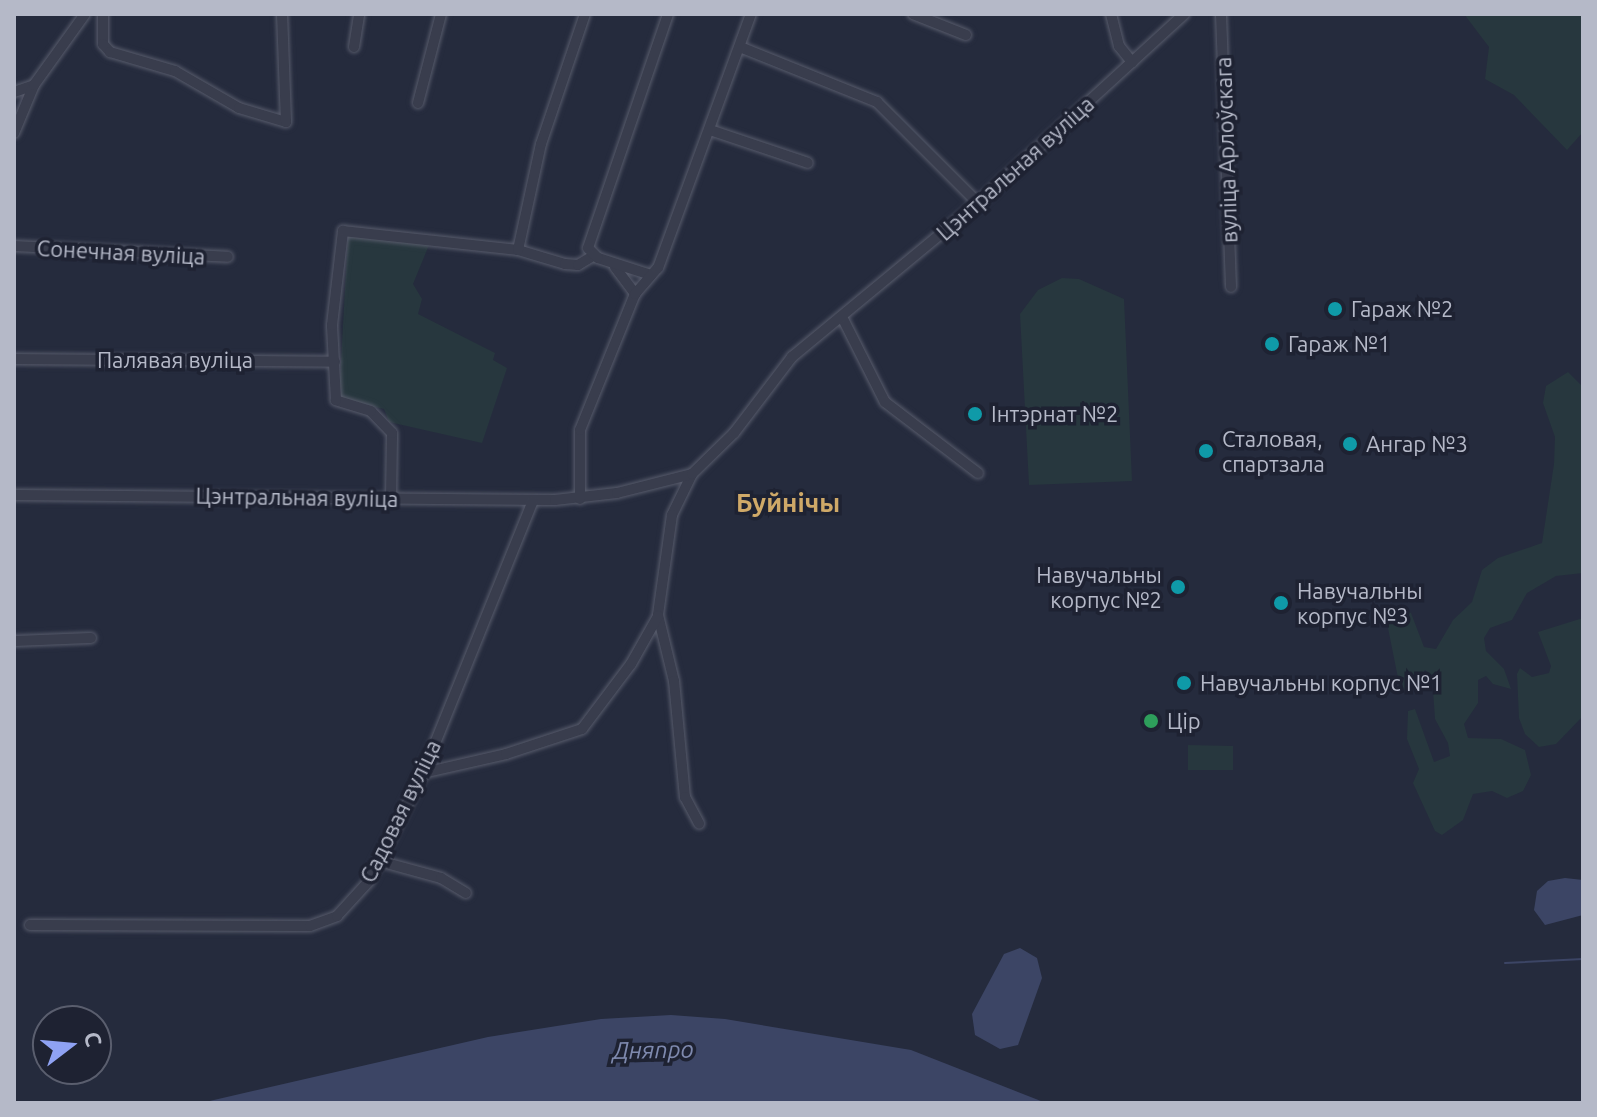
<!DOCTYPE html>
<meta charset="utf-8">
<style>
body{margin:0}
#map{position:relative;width:1597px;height:1117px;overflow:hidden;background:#252b3d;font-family:Ubuntu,sans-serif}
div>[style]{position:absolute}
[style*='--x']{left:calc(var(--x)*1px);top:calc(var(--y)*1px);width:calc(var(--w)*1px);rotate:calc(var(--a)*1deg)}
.green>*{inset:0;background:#27373e}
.water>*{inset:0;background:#3c4565}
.stream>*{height:2px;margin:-1px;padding:0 1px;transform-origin:1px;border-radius:1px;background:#3c4565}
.roads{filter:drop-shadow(0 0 2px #575b6b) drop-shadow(0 0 2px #575b6b)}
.minor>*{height:10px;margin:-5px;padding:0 5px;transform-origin:5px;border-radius:5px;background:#393d4d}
.dots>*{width:22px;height:22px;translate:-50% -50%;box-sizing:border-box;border:4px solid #1e2232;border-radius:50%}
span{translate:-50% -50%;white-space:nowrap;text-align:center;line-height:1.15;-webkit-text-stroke:7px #1e2232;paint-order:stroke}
.street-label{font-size:22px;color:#b5b9c8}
.poi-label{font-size:22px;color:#b5b9c8}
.left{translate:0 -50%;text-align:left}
.right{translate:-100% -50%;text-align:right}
.water-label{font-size:24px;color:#7e89ae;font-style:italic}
.quarter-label{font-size:26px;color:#cfa968;font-weight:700}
.frame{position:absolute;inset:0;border:16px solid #b5b9c8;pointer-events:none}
.north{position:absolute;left:32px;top:1005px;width:80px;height:80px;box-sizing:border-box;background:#1e2232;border:2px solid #5a5e6e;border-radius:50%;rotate:74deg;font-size:22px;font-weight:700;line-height:32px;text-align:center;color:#b5b9c8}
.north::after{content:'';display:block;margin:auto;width:28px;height:36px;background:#8fa2f3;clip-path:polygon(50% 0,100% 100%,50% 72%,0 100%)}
</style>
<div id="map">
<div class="green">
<i style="clip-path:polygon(1464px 14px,1583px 14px,1583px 132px,1567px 150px,1514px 95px,1485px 79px,1489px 47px)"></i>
<i style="clip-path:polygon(348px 234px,429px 245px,413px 284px,422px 299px,418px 314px,495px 353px,493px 360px,507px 368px,482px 443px,389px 422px,384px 409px,339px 399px)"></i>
<i style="clip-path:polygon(1062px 278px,1079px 279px,1124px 299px,1132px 481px,1029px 485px,1020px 314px,1038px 290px)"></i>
<i style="clip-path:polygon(1568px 372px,1583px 387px,1583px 573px,1556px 576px,1527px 593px,1512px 620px,1490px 628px,1484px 638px,1486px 651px,1504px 669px,1511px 689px,1493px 684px,1486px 676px,1478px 680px,1478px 703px,1464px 724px,1468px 738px,1501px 739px,1525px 750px,1531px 775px,1523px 791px,1507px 798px,1492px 791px,1473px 794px,1463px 820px,1442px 835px,1435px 831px,1413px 783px,1419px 769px,1407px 739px,1408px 711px,1415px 709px,1434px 762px,1450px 756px,1448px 743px,1435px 719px,1432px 676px,1425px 670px,1414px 690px,1405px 691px,1398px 678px,1388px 628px,1391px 611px,1400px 607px,1411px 613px,1424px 647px,1436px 649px,1453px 620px,1472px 602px,1482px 570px,1498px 558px,1542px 543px,1554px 464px,1555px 437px,1543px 403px,1546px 386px)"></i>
<i style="clip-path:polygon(1583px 618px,1583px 716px,1556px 744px,1539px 747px,1525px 734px,1519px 718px,1517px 674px,1520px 668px,1532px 677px,1549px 673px,1551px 666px,1538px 632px)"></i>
<i style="clip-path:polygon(1188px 745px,1233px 746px,1233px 770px,1188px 770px)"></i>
</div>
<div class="water">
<i style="clip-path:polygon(1565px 878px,1583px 880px,1583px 915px,1545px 925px,1534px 910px,1537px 891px,1548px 881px)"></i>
<i style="clip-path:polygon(1020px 948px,1037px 958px,1042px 978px,1018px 1045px,1000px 1049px,975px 1035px,972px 1014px,1004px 954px)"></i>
<i style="clip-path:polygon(671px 1015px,725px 1019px,911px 1050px,1046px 1103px,201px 1103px,488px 1037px,601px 1019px)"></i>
</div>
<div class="stream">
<i style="--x:1505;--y:963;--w:78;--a:-2.9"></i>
</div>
<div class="roads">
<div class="minor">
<i style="--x:103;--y:14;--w:30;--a:90"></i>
<i style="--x:103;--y:44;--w:11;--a:49"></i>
<i style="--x:110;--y:52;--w:68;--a:16.3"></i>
<i style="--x:175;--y:71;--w:74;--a:30"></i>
<i style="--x:239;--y:108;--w:49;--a:16.6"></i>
<i style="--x:286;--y:122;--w:108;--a:-92.1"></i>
<i style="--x:913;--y:14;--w:57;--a:21.6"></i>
<i style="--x:1111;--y:14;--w:33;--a:76"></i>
<i style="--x:1119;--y:46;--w:21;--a:51"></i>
<i style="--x:1221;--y:14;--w:273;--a:87.9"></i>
<i style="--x:354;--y:47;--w:33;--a:-81"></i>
<i style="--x:740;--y:47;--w:148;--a:21.9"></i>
<i style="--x:877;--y:102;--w:143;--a:45"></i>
<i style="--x:14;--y:92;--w:21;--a:-19"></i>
<i style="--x:418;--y:103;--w:92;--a:-75.5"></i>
<i style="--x:710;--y:130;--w:103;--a:18.6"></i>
<i style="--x:14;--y:133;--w:52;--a:-67.4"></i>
<i style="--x:34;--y:85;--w:87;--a:-54.3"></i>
<i style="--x:14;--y:246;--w:214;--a:2.9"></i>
<i style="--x:518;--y:250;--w:49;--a:16.6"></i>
<i style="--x:565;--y:264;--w:13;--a:4"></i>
<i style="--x:578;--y:265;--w:17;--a:-31"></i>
<i style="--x:615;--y:267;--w:34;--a:53"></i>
<i style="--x:651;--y:275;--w:56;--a:-162.2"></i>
<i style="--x:598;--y:258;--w:14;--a:-135"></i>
<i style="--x:588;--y:248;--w:247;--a:-71.1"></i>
<i style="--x:843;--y:319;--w:93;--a:63.2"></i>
<i style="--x:885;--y:402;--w:117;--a:37.4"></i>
<i style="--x:14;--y:359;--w:321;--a:0.5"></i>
<i style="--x:692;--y:474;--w:46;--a:116"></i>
<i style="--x:672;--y:515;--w:101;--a:98"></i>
<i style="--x:658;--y:615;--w:68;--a:76.4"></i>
<i style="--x:674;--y:681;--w:117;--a:84.6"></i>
<i style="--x:685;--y:797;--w:30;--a:62"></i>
<i style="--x:14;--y:495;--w:541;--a:0.53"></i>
<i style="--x:555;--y:500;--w:62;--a:-6.4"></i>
<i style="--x:617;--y:493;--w:77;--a:-14.2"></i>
<i style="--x:692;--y:474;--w:59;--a:-44.3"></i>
<i style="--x:734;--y:433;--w:96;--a:-52.7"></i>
<i style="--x:792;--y:357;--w:241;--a:-39.6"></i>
<i style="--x:978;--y:203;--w:280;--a:-42.5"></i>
<i style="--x:391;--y:499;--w:66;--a:-89.1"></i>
<i style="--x:392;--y:433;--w:30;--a:-134"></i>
<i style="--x:371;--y:411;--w:37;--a:-163"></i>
<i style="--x:336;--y:400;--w:75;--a:-93.1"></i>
<i style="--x:332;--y:325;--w:95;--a:-83.3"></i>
<i style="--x:343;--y:231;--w:176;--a:6.2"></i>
<i style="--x:518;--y:250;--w:108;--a:-77.8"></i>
<i style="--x:541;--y:144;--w:137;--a:-71.3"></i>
<i style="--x:580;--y:499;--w:69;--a:-90"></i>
<i style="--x:580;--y:430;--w:147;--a:-68"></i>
<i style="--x:635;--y:294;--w:35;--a:-49"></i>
<i style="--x:658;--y:268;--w:270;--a:-69.9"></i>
<i style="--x:14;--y:641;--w:77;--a:-2.2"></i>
<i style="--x:423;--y:773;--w:85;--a:-12.9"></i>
<i style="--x:506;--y:754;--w:80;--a:-18.2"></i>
<i style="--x:582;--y:729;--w:81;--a:-53"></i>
<i style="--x:631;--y:664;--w:55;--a:-60.6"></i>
<i style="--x:379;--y:861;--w:64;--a:15.3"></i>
<i style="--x:441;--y:878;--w:29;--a:31"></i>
<i style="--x:30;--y:925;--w:280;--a:0.2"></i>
<i style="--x:310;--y:926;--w:29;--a:-20"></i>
<i style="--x:337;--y:916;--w:47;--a:-47.6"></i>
<i style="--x:369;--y:881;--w:121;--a:-63.4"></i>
<i style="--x:423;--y:773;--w:293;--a:-68"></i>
</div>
</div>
<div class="dots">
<i style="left:1335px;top:309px;background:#0f9aa8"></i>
<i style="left:1272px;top:344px;background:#0f9aa8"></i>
<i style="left:975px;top:414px;background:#0f9aa8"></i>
<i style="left:1350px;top:444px;background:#0f9aa8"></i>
<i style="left:1206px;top:451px;background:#0f9aa8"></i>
<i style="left:1178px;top:587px;background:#0f9aa8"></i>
<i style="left:1281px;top:603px;background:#0f9aa8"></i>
<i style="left:1184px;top:683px;background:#0f9aa8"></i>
<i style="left:1151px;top:721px;background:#2e9e5b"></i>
</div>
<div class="street-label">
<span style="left:1226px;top:150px;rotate:-92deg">вуліца Арлоўскага</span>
<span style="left:1015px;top:168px;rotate:-42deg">Цэнтральная вуліца</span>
<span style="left:121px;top:252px;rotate:3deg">Сонечная вуліца</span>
<span style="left:175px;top:360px">Палявая вуліца</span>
<span style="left:297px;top:497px;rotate:1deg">Цэнтральная вуліца</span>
<span style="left:400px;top:811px;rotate:-64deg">Садовая вуліца</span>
</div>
<div class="poi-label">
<span class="left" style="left:1351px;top:309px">Гараж №2</span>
<span class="left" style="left:1288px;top:344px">Гараж №1</span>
<span class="left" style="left:991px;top:414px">Інтэрнат №2</span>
<span class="left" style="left:1222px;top:451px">Сталовая,<br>спартзала</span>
<span class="left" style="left:1366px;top:444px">Ангар №3</span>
<span class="right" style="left:1162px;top:587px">Навучальны<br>корпус №2</span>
<span class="left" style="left:1297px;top:603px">Навучальны<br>корпус №3</span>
<span class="left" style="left:1200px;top:683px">Навучальны корпус №1</span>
<span class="left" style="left:1167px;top:721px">Цір</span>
</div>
<div class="water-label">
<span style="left:653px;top:1050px;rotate:-1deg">Дняпро</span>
</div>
<div class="quarter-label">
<span style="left:788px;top:503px">Буйнічы</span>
</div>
<div class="frame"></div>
<div class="north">С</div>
</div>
